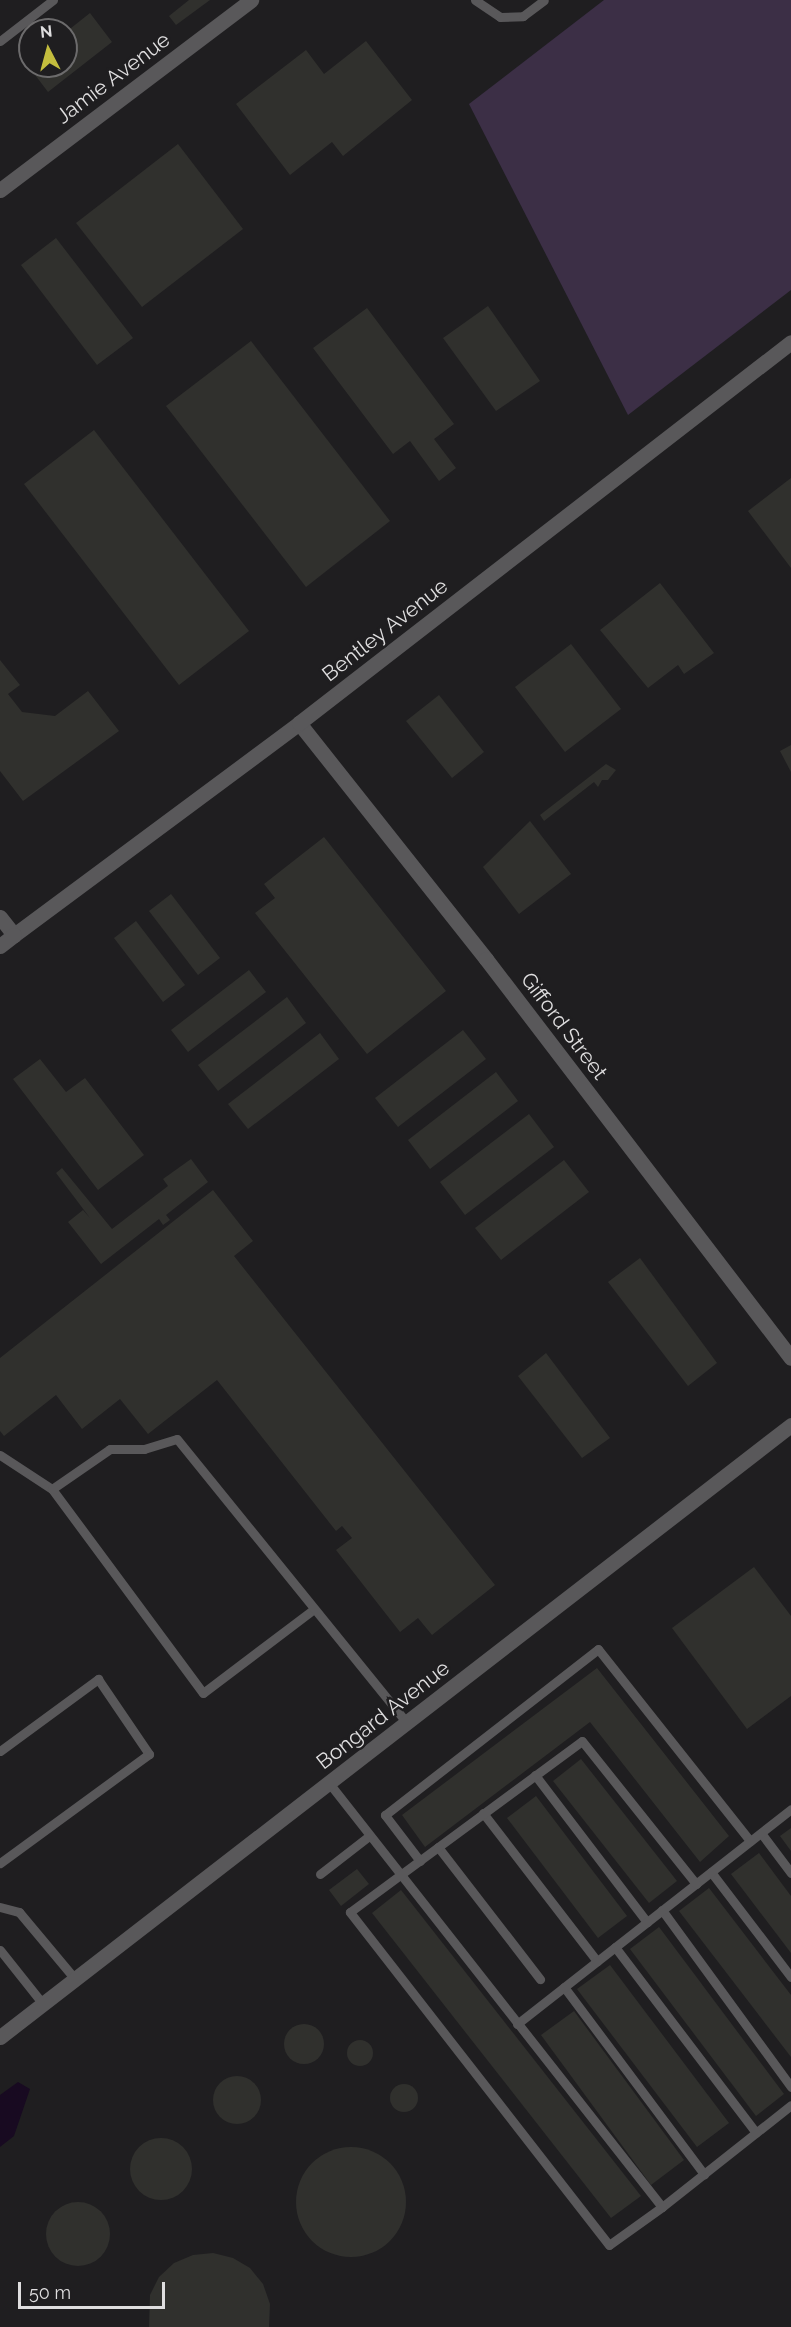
<!DOCTYPE html>
<style>
body{margin:0}
#map{position:relative;width:791px;height:2327px;overflow:hidden;background:#1f1e20;font-family:Raleway,sans-serif}
div>[style]{position:absolute}
[style*='--x']{left:calc(var(--x)*1px);top:calc(var(--y)*1px);width:calc(var(--w)*1px);rotate:calc(var(--a)*1deg)}
.green>*{inset:0;background:#3c2f46}
.water>*{inset:0;background:#180a21}
.building>*{inset:0;background:#30302d}
.round{border-radius:50%}
.service>*{height:9px;margin:-4.5px;padding:0 4.5px;transform-origin:4.5px;border-radius:4.5px;background:#59585a}
.minor>*{height:15px;margin:-7.5px;padding:0 7.5px;transform-origin:7.5px;border-radius:7.5px;background:#59585a}
.tertiary>*{height:15px;margin:-7.5px;padding:0 7.5px;transform-origin:7.5px;border-radius:7.5px;background:#59585a}
span{translate:-50% -50%;white-space:nowrap;text-align:center;line-height:1.15;-webkit-text-stroke:5px #1f1e20;paint-order:stroke}
.street-label{font-size:21px;color:#dfdedf}
.north{position:absolute;left:18px;top:18px;width:60px;height:60px;box-sizing:border-box;background:#1f1e20;border:2px solid #6c6b6c;border-radius:50%;rotate:354deg;font-size:16px;font-weight:700;line-height:24px;text-align:center;color:#dfdedf}
.north::after{content:'';display:block;margin:auto;width:21px;height:27px;background:#c3bd3e;clip-path:polygon(50% 0,100% 100%,50% 72%,0 100%)}
.scale{position:absolute;left:18px;top:2282px;width:147px;height:27px;box-sizing:border-box;border:3px solid #dfdedf;border-top:0;padding-left:8px;font-size:18px;line-height:21px;white-space:nowrap;color:#dfdedf;-webkit-text-stroke:4px #1f1e20;paint-order:stroke}
</style>
<div id="map">
<div class="green">
<i style="clip-path:polygon(604px 0,791px 0,791px 290px,628px 415px,469px 104px)"></i>
</div>
<div class="water">
<i style="clip-path:polygon(18px 2082px,30px 2089px,14px 2136px,0 2147px,0 2095px)"></i>
</div>
<div class="building">
<i style="clip-path:polygon(189px 0,210px 0,176px 25px,169px 16px)"></i>
<i style="clip-path:polygon(90px 13px,112px 42px,48px 92px,26px 63px,30px 59px,30px 66px,66px 66px,66px 32px)"></i>
<i style="clip-path:polygon(366px 41px,412px 100px,343px 156px,332px 142px,290px 175px,236px 104px,306px 50px,324px 74px)"></i>
<i style="clip-path:polygon(178px 144px,243px 229px,142px 307px,76px 223px)"></i>
<i style="clip-path:polygon(56px 238px,133px 338px,97px 365px,21px 265px)"></i>
<i style="clip-path:polygon(488px 306px,540px 381px,496px 411px,443px 338px)"></i>
<i style="clip-path:polygon(367px 308px,454px 424px,434px 439px,456px 468px,439px 481px,410px 441px,393px 454px,313px 348px)"></i>
<i style="clip-path:polygon(251px 341px,390px 521px,306px 587px,166px 406px)"></i>
<i style="clip-path:polygon(94px 430px,249px 631px,179px 685px,24px 484px)"></i>
<i style="clip-path:polygon(791px 478px,791px 568px,748px 511px)"></i>
<i style="clip-path:polygon(660px 583px,714px 653px,684px 674px,678px 665px,648px 688px,600px 630px)"></i>
<i style="clip-path:polygon(571px 644px,621px 709px,565px 752px,515px 687px)"></i>
<i style="clip-path:polygon(0 660px,20px 685px,8px 694px,22px 712px,55px 716px,88px 691px,119px 731px,23px 801px,0 771px)"></i>
<i style="clip-path:polygon(439px 695px,484px 752px,452px 778px,406px 721px)"></i>
<i style="clip-path:polygon(791px 745px,791px 772px,780px 751px)"></i>
<i style="clip-path:polygon(606px 764px,616px 770px,608px 780px,602px 780px,598px 787px,594px 782px,544px 821px,540px 815px)"></i>
<i style="clip-path:polygon(530px 821px,571px 874px,519px 914px,483px 867px)"></i>
<i style="clip-path:polygon(324px 837px,446px 991px,367px 1054px,255px 913px,275px 898px,264px 884px)"></i>
<i style="clip-path:polygon(171px 894px,220px 958px,198px 975px,149px 911px)"></i>
<i style="clip-path:polygon(136px 921px,185px 985px,163px 1002px,114px 938px)"></i>
<i style="clip-path:polygon(249px 970px,266px 992px,188px 1052px,171px 1030px)"></i>
<i style="clip-path:polygon(287px 997px,306px 1023px,218px 1091px,198px 1065px)"></i>
<i style="clip-path:polygon(463px 1030px,486px 1059px,398px 1127px,375px 1098px)"></i>
<i style="clip-path:polygon(320px 1033px,339px 1059px,248px 1129px,228px 1104px)"></i>
<i style="clip-path:polygon(40px 1059px,66px 1092px,85px 1078px,144px 1155px,98px 1190px,13px 1079px)"></i>
<i style="clip-path:polygon(496px 1072px,518px 1101px,430px 1169px,408px 1140px)"></i>
<i style="clip-path:polygon(529px 1114px,554px 1147px,465px 1215px,440px 1182px)"></i>
<i style="clip-path:polygon(191px 1159px,208px 1182px,166px 1215px,170px 1220px,163px 1225px,159px 1219px,101px 1264px,68px 1222px,83px 1210px,90px 1218px,56px 1173px,62px 1168px,112px 1229px,168px 1186px,163px 1179px)"></i>
<i style="clip-path:polygon(564px 1160px,589px 1192px,501px 1260px,475px 1228px)"></i>
<i style="clip-path:polygon(213px 1190px,253px 1241px,234px 1256px,495px 1585px,432px 1635px,418px 1618px,400px 1632px,336px 1550px,352px 1538px,342px 1526px,336px 1531px,217px 1380px,148px 1434px,120px 1399px,82px 1429px,56px 1395px,4px 1436px,0 1431px,0 1358px)"></i>
<i style="clip-path:polygon(640px 1258px,717px 1363px,688px 1386px,608px 1282px)"></i>
<i style="clip-path:polygon(546px 1353px,610px 1438px,582px 1458px,518px 1376px)"></i>
<i style="clip-path:polygon(754px 1567px,791px 1616px,791px 1696px,747px 1729px,672px 1628px)"></i>
<i style="clip-path:polygon(597px 1668px,729px 1836px,700px 1862px,590px 1722px,425px 1847px,402px 1815px)"></i>
<i style="clip-path:polygon(581px 1759px,677px 1881px,649px 1903px,553px 1781px)"></i>
<i style="clip-path:polygon(536px 1796px,627px 1916px,598px 1938px,507px 1818px)"></i>
<i style="clip-path:polygon(791px 1828px,791px 1851px,780px 1836px)"></i>
<i style="clip-path:polygon(759px 1853px,791px 1896px,791px 1953px,731px 1874px)"></i>
<i style="clip-path:polygon(357px 1869px,369px 1884px,341px 1906px,329px 1890px)"></i>
<i style="clip-path:polygon(709px 1888px,791px 1995px,791px 2057px,679px 1911px)"></i>
<i style="clip-path:polygon(401px 1890px,641px 2196px,611px 2218px,372px 1913px)"></i>
<i style="clip-path:polygon(659px 1927px,784px 2094px,756px 2116px,630px 1949px)"></i>
<i style="clip-path:polygon(610px 1965px,729px 2123px,697px 2147px,577px 1989px)"></i>
<i style="clip-path:polygon(574px 2011px,684px 2160px,651px 2185px,541px 2035px)"></i>
<i class="round" style="left:284px;top:2024px;width:40px;height:40px"></i>
<i class="round" style="left:347px;top:2040px;width:26px;height:26px"></i>
<i class="round" style="left:213px;top:2076px;width:48px;height:48px"></i>
<i class="round" style="left:390px;top:2084px;width:28px;height:28px"></i>
<i class="round" style="left:130px;top:2138px;width:62px;height:62px"></i>
<i class="round" style="left:296px;top:2147px;width:110px;height:110px"></i>
<i class="round" style="left:46px;top:2202px;width:64px;height:64px"></i>
<i style="clip-path:polygon(213px 2253px,233px 2258px,250px 2268px,263px 2284px,270px 2304px,269px 2327px,149px 2327px,150px 2295px,159px 2277px,174px 2263px,193px 2255px)"></i>
</div>
<div class="service">
<i style="--x:475;--y:0;--w:30;--a:34"></i>
<i style="--x:500;--y:17;--w:23;--a:-2"></i>
<i style="--x:523;--y:16;--w:26;--a:-37"></i>
<i style="--x:0;--y:41;--w:67;--a:-37.7"></i>
<i style="--x:0;--y:1455;--w:62;--a:33.2"></i>
<i style="--x:314;--y:1609;--w:139;--a:142.9"></i>
<i style="--x:203;--y:1693;--w:254;--a:-126.5"></i>
<i style="--x:52;--y:1489;--w:70;--a:-34.6"></i>
<i style="--x:110;--y:1449;--w:34;--a:0"></i>
<i style="--x:144;--y:1449;--w:34;--a:-17"></i>
<i style="--x:177;--y:1439;--w:365;--a:51"></i>
<i style="--x:0;--y:1751;--w:122;--a:-36.3"></i>
<i style="--x:98;--y:1679;--w:91;--a:55.8"></i>
<i style="--x:149;--y:1754;--w:185;--a:143.8"></i>
<i style="--x:535;--y:1775;--w:185;--a:52.7"></i>
<i style="--x:329;--y:1783;--w:539;--a:51.85"></i>
<i style="--x:662;--y:2207;--w:164;--a:-38.3"></i>
<i style="--x:483;--y:1813;--w:187;--a:52.4"></i>
<i style="--x:761;--y:1833;--w:50;--a:53.1"></i>
<i style="--x:438;--y:1847;--w:167;--a:52.3"></i>
<i style="--x:420;--y:1861;--w:58;--a:-127.3"></i>
<i style="--x:385;--y:1815;--w:270;--a:-37.9"></i>
<i style="--x:598;--y:1649;--w:245;--a:51.6"></i>
<i style="--x:711;--y:1872;--w:132;--a:52.7"></i>
<i style="--x:320;--y:1874;--w:62;--a:-37.8"></i>
<i style="--x:0;--y:1907;--w:20;--a:15"></i>
<i style="--x:19;--y:1912;--w:87;--a:50.1"></i>
<i style="--x:662;--y:1910;--w:219;--a:53.9"></i>
<i style="--x:615;--y:1947;--w:233;--a:52.8"></i>
<i style="--x:0;--y:1950;--w:69;--a:51.5"></i>
<i style="--x:564;--y:1987;--w:234;--a:53.2"></i>
<i style="--x:517;--y:2024;--w:348;--a:-38.1"></i>
<i style="--x:662;--y:2207;--w:65;--a:144.4"></i>
<i style="--x:609;--y:2245;--w:422;--a:-127.9"></i>
<i style="--x:350;--y:1912;--w:288;--a:-36.4"></i>
<i style="--x:582;--y:1741;--w:183;--a:51.4"></i>
</div>
<div class="minor">
<i style="--x:0;--y:190;--w:315;--a:-37.1"></i>
<i style="--x:299;--y:723;--w:301;--a:51.6"></i>
<i style="--x:486;--y:959;--w:502;--a:52.61"></i>
<i style="--x:14;--y:935;--w:355;--a:-36.6"></i>
<i style="--x:299;--y:723;--w:622;--a:-37.75"></i>
<i style="--x:0;--y:2037;--w:1000;--a:-37.73"></i>
</div>
<div class="tertiary">
<i style="--x:0;--y:917;--w:23;--a:52"></i>
<i style="--x:14;--y:935;--w:18;--a:142"></i>
</div>
<div class="street-label">
<span style="left:113px;top:78px;rotate:-37deg">Jamie Avenue</span>
<span style="left:385px;top:630px;rotate:-38deg">Bentley Avenue</span>
<span style="left:564px;top:1026px;rotate:53deg">Gifford Street</span>
<span style="left:383px;top:1715px;rotate:-38deg">Bongard Avenue</span>
</div>
<div class="north">N</div>
<div class="scale">50 m</div>
</div>
